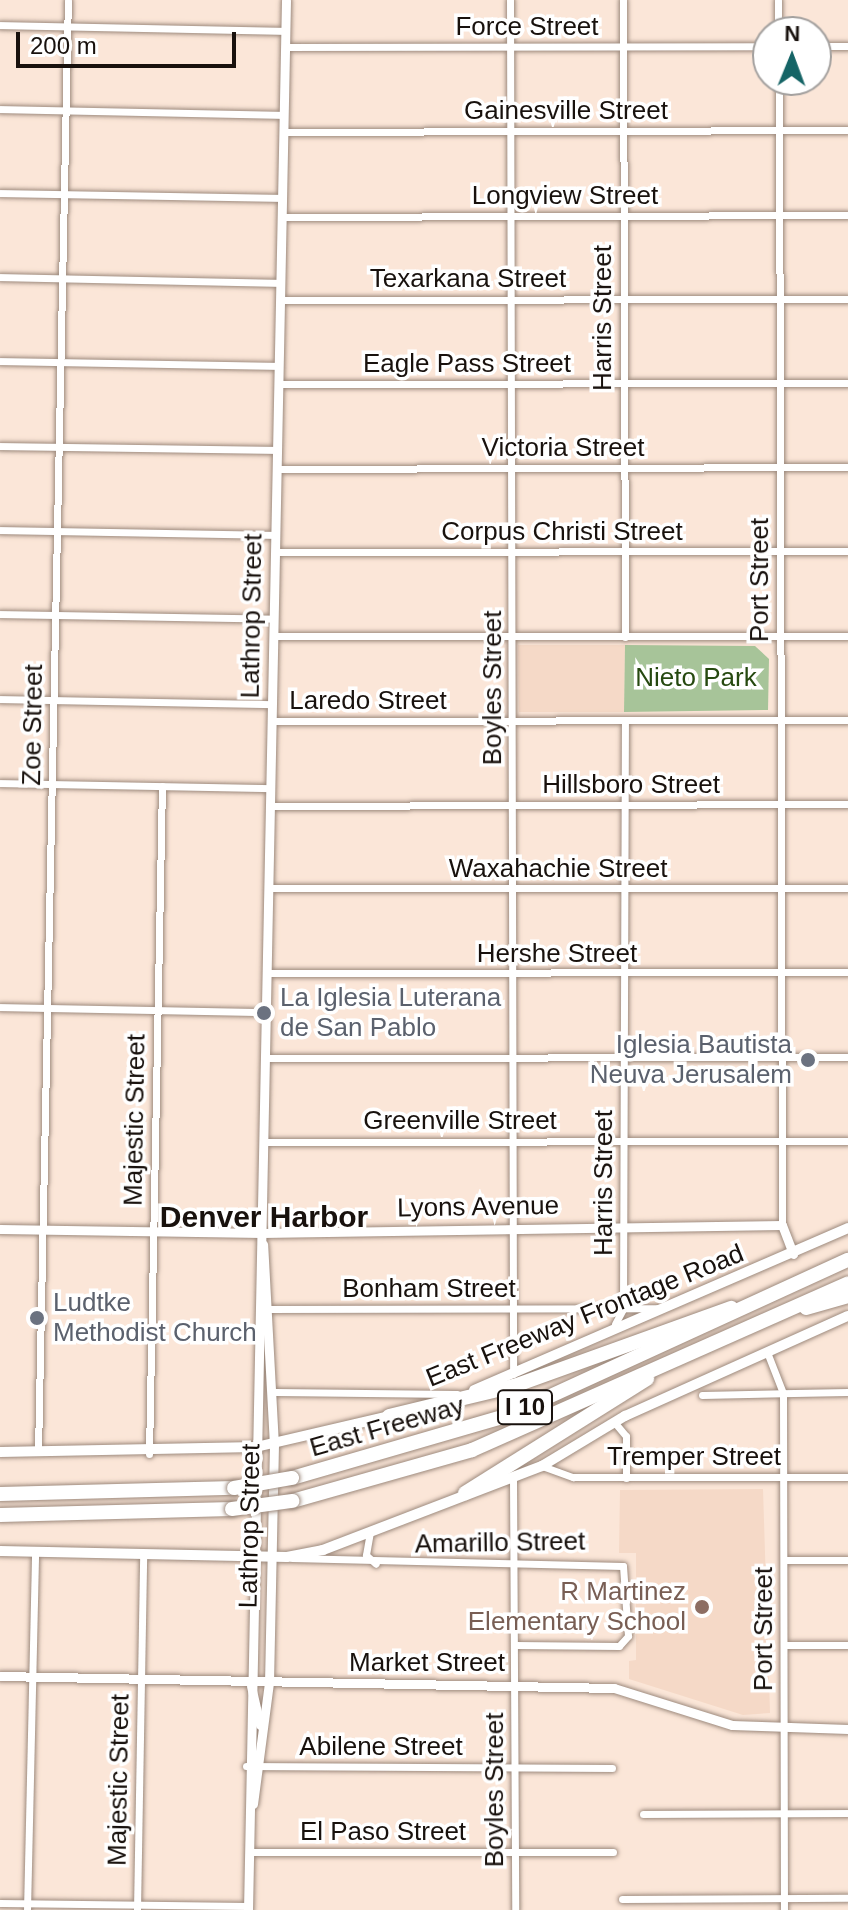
<!DOCTYPE html>
<style>
body{margin:0}
#map{position:relative;width:848px;height:1910px;overflow:hidden;background:#fbe6d8;font-family:Arial,sans-serif}
div>[style]{position:absolute}
[style*='--x']{left:calc(var(--x)*1px);top:calc(var(--y)*1px);width:calc(var(--w)*1px);rotate:calc(var(--a)*1deg)}
.built>*{inset:0;background:#f5d9c7}
.green>*{inset:0;background:#a7c499}
.roads{filter:drop-shadow(0 0 2px #9d8a7d) drop-shadow(0 0 2px #9d8a7d)}
.minor>*{height:7px;margin:-3.5px;padding:0 3.5px;transform-origin:3.5px;border-radius:3.5px;background:#fff}
.tertiary>*{height:9px;margin:-4.5px;padding:0 4.5px;transform-origin:4.5px;border-radius:4.5px;background:#fff}
.secondary>*{height:10px;margin:-5px;padding:0 5px;transform-origin:5px;border-radius:5px;background:#fff}
.motorway>*{height:14px;margin:-7px;padding:0 7px;transform-origin:7px;border-radius:7px;background:#fff}
.bridges{filter:drop-shadow(0 0 2px #9d8a7d) drop-shadow(0 0 2px #9d8a7d)}
.motorway-bridge>*{height:14px;margin:-7px;padding:0 7px;transform-origin:7px;border-radius:7px;background:#fff}
.dots>*{width:22px;height:22px;translate:-50% -50%;box-sizing:border-box;border:4px solid #fff;border-radius:50%}
span{translate:-50% -50%;white-space:nowrap;text-align:center;line-height:1.15;-webkit-text-stroke:7px #fff;paint-order:stroke}
.shield-label span{padding:2px 6px;background:#fff;border:2px solid;border-radius:6px;-webkit-text-stroke-width:0}
.shield-label{font-size:24px;color:#18110d;font-weight:700}
.street-label{font-size:26px;color:#18110d}
.park-label{font-size:26px;color:#264910}
.worship-label{font-size:26px;color:#5b616d}
.left{translate:0 -50%;text-align:left}
.right{translate:-100% -50%;text-align:right}
.education-label{font-size:26px;color:#785e54}
.quarter-label{font-size:30px;color:#18110d;font-weight:700}
.north{position:absolute;left:752px;top:16px;width:80px;height:80px;box-sizing:border-box;background:#fff;border:2px solid #a3a09e;border-radius:50%;rotate:1deg;font-size:22px;font-weight:700;line-height:32px;text-align:center;color:#18110d}
.north::after{content:'';display:block;margin:auto;width:28px;height:36px;background:#156466;clip-path:polygon(50% 0,100% 100%,50% 72%,0 100%)}
.scale{position:absolute;left:16px;top:32px;width:220px;height:36px;box-sizing:border-box;border:4px solid #18110d;border-top:0;padding-left:10px;font-size:24px;line-height:28px;white-space:nowrap;color:#18110d;-webkit-text-stroke:6px #fff;paint-order:stroke}
</style>
<div id="map">
<div class="built">
<i style="clip-path:polygon(518px 645px,625px 645px,624px 712px,519px 712px)"></i>
<i style="clip-path:polygon(763px 1489px,770px 1713px,743px 1715px,629px 1679px,629px 1661px,636px 1660px,636px 1553px,619px 1553px,620px 1490px)"></i>
</div>
<div class="green">
<i style="clip-path:polygon(625px 645px,755px 646px,769px 659px,768px 710px,624px 712px)"></i>
</div>
<div class="roads">
<div class="minor">
<i style="--x:510;--y:0;--w:1374;--a:89.87"></i>
<i style="--x:623;--y:0;--w:637;--a:89.82"></i>
<i style="--x:0;--y:25;--w:286;--a:1.2"></i>
<i style="--x:778;--y:32;--w:32;--a:-90"></i>
<i style="--x:816;--y:46;--w:32;--a:0"></i>
<i style="--x:285;--y:47;--w:483;--a:-0.1"></i>
<i style="--x:779;--y:80;--w:1145;--a:89.85"></i>
<i style="--x:0;--y:109;--w:284;--a:1.2"></i>
<i style="--x:284;--y:132;--w:564;--a:-0.2"></i>
<i style="--x:0;--y:193;--w:282;--a:1"></i>
<i style="--x:282;--y:217;--w:566;--a:-0.2"></i>
<i style="--x:0;--y:277;--w:281;--a:1.2"></i>
<i style="--x:280;--y:300;--w:568;--a:-0.1"></i>
<i style="--x:0;--y:361;--w:279;--a:1"></i>
<i style="--x:279;--y:384;--w:569;--a:-0.1"></i>
<i style="--x:0;--y:446;--w:277;--a:0.8"></i>
<i style="--x:277;--y:469;--w:571;--a:-0.2"></i>
<i style="--x:0;--y:530;--w:276;--a:1"></i>
<i style="--x:275;--y:552;--w:573;--a:-0.1"></i>
<i style="--x:0;--y:614;--w:274;--a:1"></i>
<i style="--x:274;--y:636;--w:574;--a:0"></i>
<i style="--x:0;--y:699;--w:272;--a:1.1"></i>
<i style="--x:272;--y:721;--w:576;--a:-0.1"></i>
<i style="--x:0;--y:783;--w:271;--a:1.1"></i>
<i style="--x:270;--y:806;--w:578;--a:-0.2"></i>
<i style="--x:268;--y:888;--w:580;--a:0"></i>
<i style="--x:267;--y:973;--w:581;--a:-0.1"></i>
<i style="--x:0;--y:1007;--w:265;--a:1.1"></i>
<i style="--x:264;--y:1058;--w:584;--a:-0.1"></i>
<i style="--x:263;--y:1142;--w:585;--a:-0.1"></i>
<i style="--x:263;--y:1309;--w:395;--a:-0.1"></i>
<i style="--x:615;--y:1324;--w:17;--a:-62"></i>
<i style="--x:623;--y:1309;--w:589;--a:-89.81"></i>
<i style="--x:767;--y:1352;--w:44;--a:68.7"></i>
<i style="--x:783;--y:1393;--w:517;--a:89.89"></i>
<i style="--x:275;--y:1392;--w:182;--a:0.6"></i>
<i style="--x:702;--y:1395;--w:146;--a:-1.2"></i>
<i style="--x:615;--y:1423;--w:17;--a:50"></i>
<i style="--x:626;--y:1436;--w:42;--a:90"></i>
<i style="--x:38;--y:1452;--w:1452;--a:-88.82"></i>
<i style="--x:149;--y:1454;--w:668;--a:-88.89"></i>
<i style="--x:542;--y:1466;--w:33;--a:20"></i>
<i style="--x:573;--y:1477;--w:275;--a:0"></i>
<i style="--x:513;--y:1477;--w:433;--a:89.7"></i>
<i style="--x:370;--y:1532;--w:23;--a:100"></i>
<i style="--x:366;--y:1555;--w:13;--a:42"></i>
<i style="--x:292;--y:1558;--w:331;--a:1.4"></i>
<i style="--x:623;--y:1566;--w:70;--a:85.9"></i>
<i style="--x:628;--y:1636;--w:13;--a:132"></i>
<i style="--x:619;--y:1646;--w:104;--a:-179.4"></i>
<i style="--x:785;--y:1560;--w:63;--a:0"></i>
<i style="--x:784;--y:1645;--w:64;--a:0"></i>
<i style="--x:246;--y:1766;--w:366;--a:0.3"></i>
<i style="--x:643;--y:1814;--w:205;--a:-0.3"></i>
<i style="--x:249;--y:1852;--w:364;--a:0"></i>
<i style="--x:622;--y:1899;--w:226;--a:-0.3"></i>
<i style="--x:0;--y:1903;--w:248;--a:0.7"></i>
<i style="--x:27;--y:1910;--w:358;--a:-88.7"></i>
<i style="--x:137;--y:1910;--w:356;--a:-89"></i>
</div>
<div class="tertiary">
<i style="--x:0;--y:1229;--w:262;--a:0.9"></i>
<i style="--x:262;--y:1233;--w:520;--a:-0.88"></i>
<i style="--x:782;--y:1225;--w:31;--a:69"></i>
<i style="--x:0;--y:1676;--w:614;--a:1.12"></i>
<i style="--x:614;--y:1688;--w:124;--a:17.4"></i>
<i style="--x:732;--y:1725;--w:116;--a:2"></i>
<i style="--x:251;--y:1686;--w:40;--a:77"></i>
<i style="--x:253;--y:1804;--w:122;--a:-82.5"></i>
<i style="--x:269;--y:1683;--w:238;--a:-88.8"></i>
<i style="--x:274;--y:1445;--w:201;--a:-93.1"></i>
<i style="--x:248;--y:1910;--w:1910;--a:-88.86"></i>
</div>
<div class="secondary">
<i style="--x:474;--y:1390;--w:408;--a:-23.4"></i>
<i style="--x:0;--y:1452;--w:256;--a:-1.1"></i>
<i style="--x:256;--y:1447;--w:142;--a:-13.1"></i>
<i style="--x:0;--y:1551;--w:287;--a:1.2"></i>
<i style="--x:287;--y:1557;--w:37;--a:-11"></i>
<i style="--x:323;--y:1550;--w:235;--a:-21"></i>
<i style="--x:542;--y:1466;--w:97;--a:-31.1"></i>
<i style="--x:625;--y:1416;--w:244;--a:-24.2"></i>
</div>
<div class="motorway">
<i style="--x:806;--y:1308;--w:44;--a:-15.9"></i>
<i style="--x:389;--y:1416;--w:129;--a:-13.5"></i>
<i style="--x:514;--y:1386;--w:231;--a:-19.8"></i>
<i style="--x:292;--y:1478;--w:226;--a:-16.2"></i>
<i style="--x:509;--y:1415;--w:373;--a:-24.6"></i>
<i style="--x:465;--y:1493;--w:215;--a:-32.1"></i>
<i style="--x:0;--y:1494;--w:234;--a:-1.5"></i>
<i style="--x:292;--y:1501;--w:187;--a:-15.8"></i>
<i style="--x:472;--y:1450;--w:411;--a:-23.9"></i>
<i style="--x:0;--y:1515;--w:232;--a:-1.5"></i>
</div>
</div>
<div class="bridges">
<div class="motorway-bridge">
<i style="--x:234;--y:1488;--w:59;--a:-9.8"></i>
<i style="--x:232;--y:1509;--w:61;--a:-7.6"></i>
</div>
</div>
<div class="dots">
<i style="left:264px;top:1013px;background:#6b7280"></i>
<i style="left:808px;top:1060px;background:#6b7280"></i>
<i style="left:37px;top:1318px;background:#6b7280"></i>
<i style="left:702px;top:1607px;background:#8d6e63"></i>
</div>
<div class="shield-label">
<span style="left:525px;top:1407px">I 10</span>
</div>
<div class="street-label">
<span style="left:527px;top:27px">Force Street</span>
<span style="left:566px;top:111px">Gainesville Street</span>
<span style="left:565px;top:196px">Longview Street</span>
<span style="left:468px;top:279px">Texarkana Street</span>
<span style="left:603px;top:318px;rotate:-90deg">Harris Street</span>
<span style="left:467px;top:364px">Eagle Pass Street</span>
<span style="left:563px;top:448px">Victoria Street</span>
<span style="left:562px;top:532px">Corpus Christi Street</span>
<span style="left:760px;top:580px;rotate:-90deg">Port Street</span>
<span style="left:252px;top:616px;rotate:-89deg">Lathrop Street</span>
<span style="left:493px;top:688px;rotate:-90deg">Boyles Street</span>
<span style="left:368px;top:701px">Laredo Street</span>
<span style="left:33px;top:725px;rotate:-89deg">Zoe Street</span>
<span style="left:631px;top:785px">Hillsboro Street</span>
<span style="left:558px;top:869px">Waxahachie Street</span>
<span style="left:557px;top:954px">Hershe Street</span>
<span style="left:135px;top:1120px;rotate:-89deg">Majestic Street</span>
<span style="left:460px;top:1121px">Greenville Street</span>
<span style="left:604px;top:1183px;rotate:-90deg">Harris Street</span>
<span style="left:478px;top:1207px;rotate:-1deg">Lyons Avenue</span>
<span style="left:429px;top:1289px">Bonham Street</span>
<span style="left:585px;top:1316px;rotate:-22deg">East Freeway Frontage Road</span>
<span style="left:387px;top:1427px;rotate:-16deg">East Freeway</span>
<span style="left:694px;top:1457px">Tremper Street</span>
<span style="left:250px;top:1526px;rotate:-89deg">Lathrop Street</span>
<span style="left:500px;top:1543px;rotate:-1deg">Amarillo Street</span>
<span style="left:764px;top:1629px;rotate:-90deg">Port Street</span>
<span style="left:427px;top:1663px">Market Street</span>
<span style="left:381px;top:1747px">Abilene Street</span>
<span style="left:119px;top:1780px;rotate:-89deg">Majestic Street</span>
<span style="left:495px;top:1790px;rotate:-90deg">Boyles Street</span>
<span style="left:383px;top:1832px">El Paso Street</span>
</div>
<div class="park-label">
<span style="left:696px;top:678px">Nieto Park</span>
</div>
<div class="worship-label">
<span class="left" style="left:280px;top:1013px">La Iglesia Luterana<br>de San Pablo</span>
<span class="right" style="left:792px;top:1060px">Iglesia Bautista<br>Neuva Jerusalem</span>
<span class="left" style="left:53px;top:1318px">Ludtke<br>Methodist Church</span>
</div>
<div class="education-label">
<span class="right" style="left:686px;top:1607px">R Martinez<br>Elementary School</span>
</div>
<div class="quarter-label">
<span style="left:264px;top:1217px">Denver Harbor</span>
</div>
<div class="north">N</div>
<div class="scale">200 m</div>
</div>
